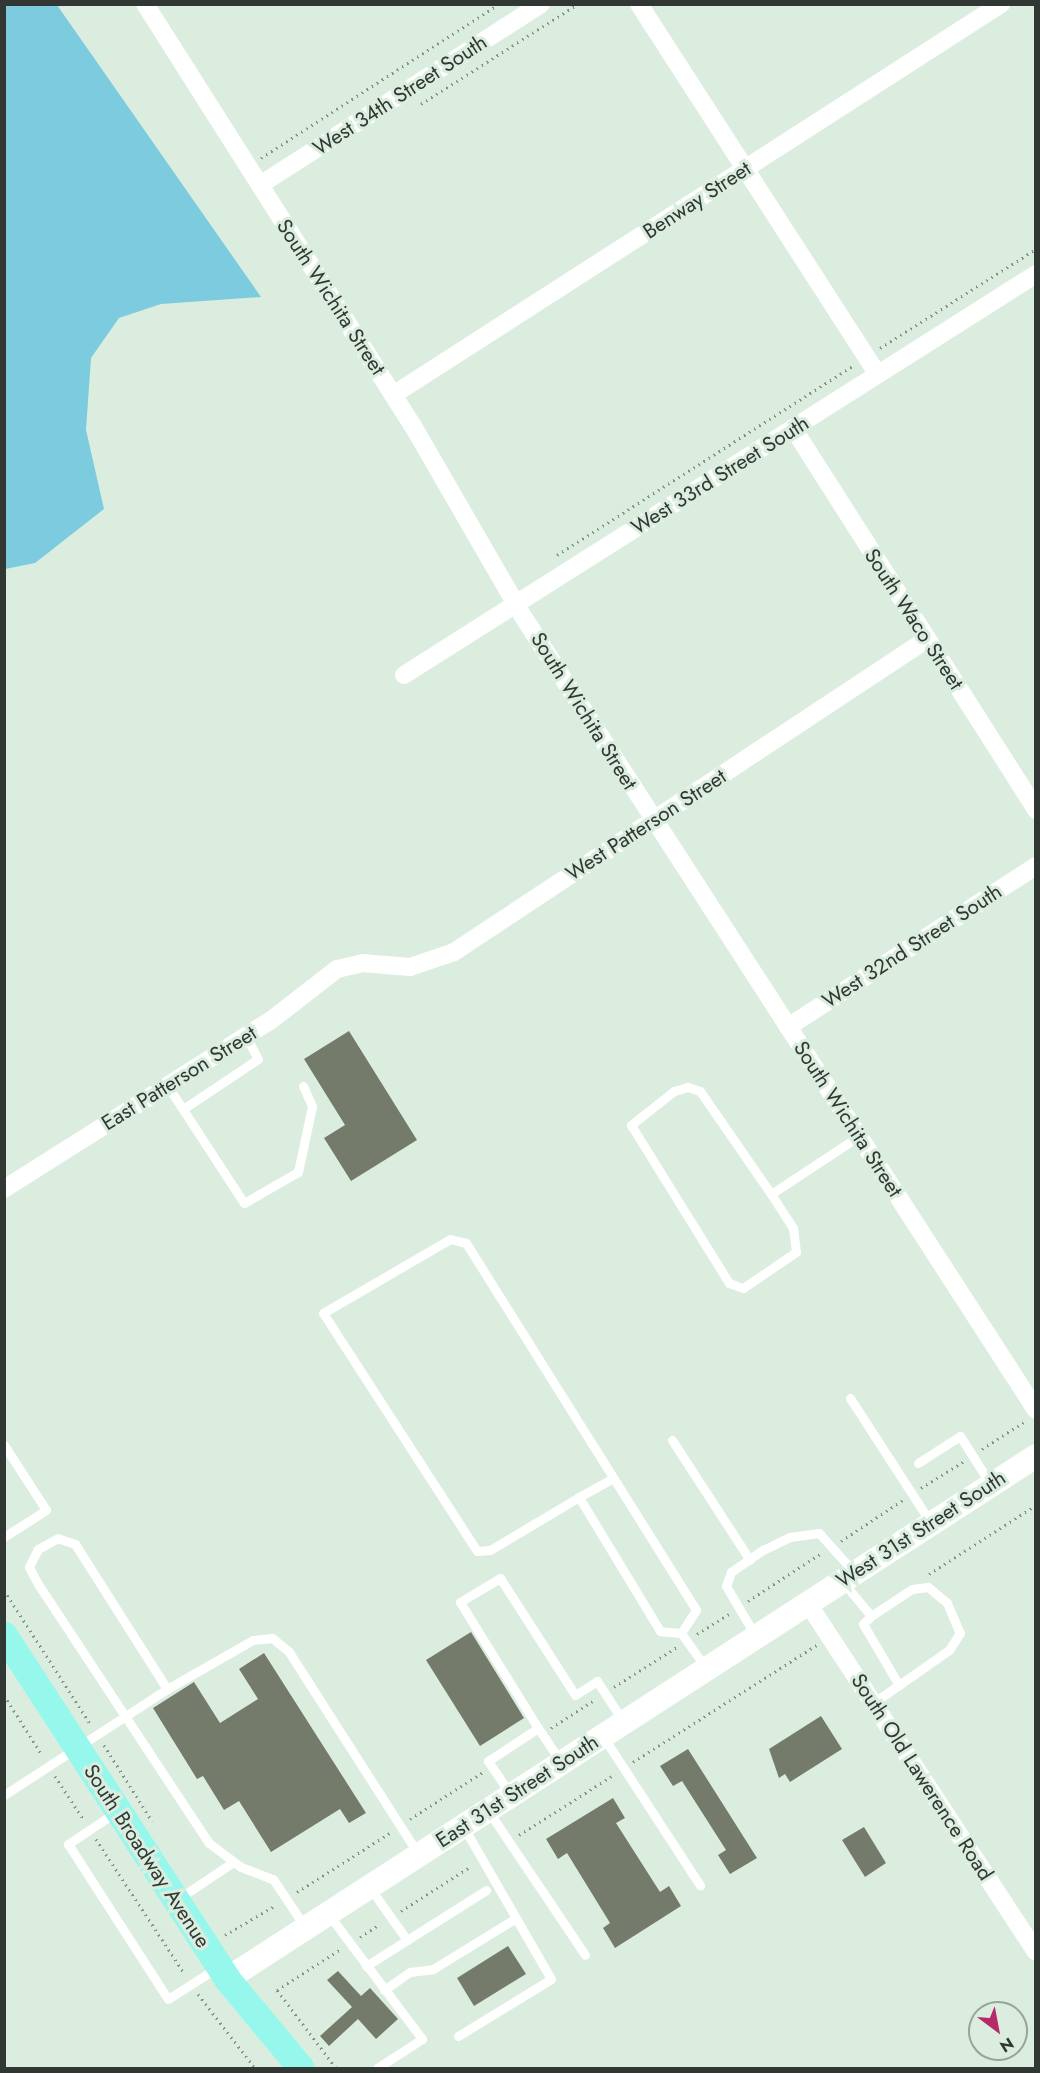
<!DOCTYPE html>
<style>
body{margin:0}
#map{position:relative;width:1040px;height:2073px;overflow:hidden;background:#dbeddf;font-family:Jost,sans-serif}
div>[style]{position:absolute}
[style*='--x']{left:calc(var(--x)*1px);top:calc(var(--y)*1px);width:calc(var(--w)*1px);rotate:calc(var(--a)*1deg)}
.water>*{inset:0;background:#7ccbdf}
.building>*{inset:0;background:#757b6a}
.path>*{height:3px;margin-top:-1.5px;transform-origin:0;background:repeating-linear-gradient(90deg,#859188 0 1.5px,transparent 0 6px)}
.lane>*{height:9px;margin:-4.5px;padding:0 4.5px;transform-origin:4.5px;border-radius:4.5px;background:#fff}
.street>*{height:18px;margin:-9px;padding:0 9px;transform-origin:9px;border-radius:9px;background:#fff}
.secondary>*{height:24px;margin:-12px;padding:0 12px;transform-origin:12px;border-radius:12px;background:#fff}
.primary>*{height:27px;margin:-13.5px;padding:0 13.5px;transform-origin:13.5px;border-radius:13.5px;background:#96f8ed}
span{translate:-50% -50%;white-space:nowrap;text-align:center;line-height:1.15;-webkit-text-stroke:6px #dbeddf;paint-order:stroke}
.street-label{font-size:21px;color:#313833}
.frame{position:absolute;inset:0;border:6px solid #313833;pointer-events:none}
.north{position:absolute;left:968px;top:2001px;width:60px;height:60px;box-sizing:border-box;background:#dbeddf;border:2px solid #97a59a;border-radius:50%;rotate:148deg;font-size:16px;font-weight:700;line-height:24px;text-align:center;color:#313833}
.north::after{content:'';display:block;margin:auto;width:21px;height:27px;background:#b52b69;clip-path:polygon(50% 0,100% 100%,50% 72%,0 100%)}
</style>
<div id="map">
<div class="water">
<i style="clip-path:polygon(5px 4px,57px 5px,261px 297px,161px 304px,119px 318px,91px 358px,86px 430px,104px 509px,35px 563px,5px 569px)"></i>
</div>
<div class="building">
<i style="clip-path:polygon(349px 1031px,417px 1140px,351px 1181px,324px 1138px,345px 1125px,304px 1059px)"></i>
<i style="clip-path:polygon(471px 1632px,524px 1718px,480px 1746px,426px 1660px)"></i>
<i style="clip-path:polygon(264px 1653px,366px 1813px,349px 1823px,340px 1809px,271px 1852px,239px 1801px,224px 1810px,203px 1776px,197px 1779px,153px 1708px,194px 1682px,220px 1723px,258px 1699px,239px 1669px)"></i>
<i style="clip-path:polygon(821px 1716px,842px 1749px,790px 1782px,785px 1774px,779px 1778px,769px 1749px)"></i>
<i style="clip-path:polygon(688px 1749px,757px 1858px,730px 1874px,718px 1855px,726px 1850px,682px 1781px,673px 1786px,660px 1766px)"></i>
<i style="clip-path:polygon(613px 1798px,625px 1818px,616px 1823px,660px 1892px,669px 1886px,681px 1906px,615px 1948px,603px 1928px,610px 1923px,567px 1853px,558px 1859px,546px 1839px)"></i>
<i style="clip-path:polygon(864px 1827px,886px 1863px,865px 1877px,842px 1840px)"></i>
<i style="clip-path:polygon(508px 1946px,526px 1974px,474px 2006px,457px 1978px)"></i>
<i style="clip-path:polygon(338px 1971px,361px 1996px,370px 1988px,398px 2019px,376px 2039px,358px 2019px,329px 2046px,320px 2036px,352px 2007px,327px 1980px)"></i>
</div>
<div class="path">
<i style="--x:421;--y:104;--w:186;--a:-32.5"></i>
<i style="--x:261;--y:158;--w:283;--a:-32.9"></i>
<i style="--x:880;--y:348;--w:185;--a:-32.4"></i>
<i style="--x:557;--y:555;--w:350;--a:-32.6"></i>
<i style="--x:982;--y:1449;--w:50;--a:-32.7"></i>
<i style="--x:921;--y:1488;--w:51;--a:-32.1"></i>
<i style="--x:841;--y:1541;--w:74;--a:-33.5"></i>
<i style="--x:929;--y:1574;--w:127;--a:-32.8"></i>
<i style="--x:4;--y:1590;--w:161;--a:57.2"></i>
<i style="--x:748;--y:1601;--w:86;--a:-33.1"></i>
<i style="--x:697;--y:1634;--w:39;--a:-32"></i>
<i style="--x:614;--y:1687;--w:75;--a:-32.4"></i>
<i style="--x:4;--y:1695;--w:71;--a:57.7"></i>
<i style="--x:551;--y:1728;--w:54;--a:-32.8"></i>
<i style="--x:104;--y:1745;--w:90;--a:57.7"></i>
<i style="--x:633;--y:1762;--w:218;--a:-32.5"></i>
<i style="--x:55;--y:1776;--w:53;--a:56.6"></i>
<i style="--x:410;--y:1819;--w:87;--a:-32.8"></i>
<i style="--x:519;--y:1835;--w:114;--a:-32.4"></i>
<i style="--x:96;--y:1839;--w:160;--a:56.7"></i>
<i style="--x:297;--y:1892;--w:110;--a:-32.4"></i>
<i style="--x:401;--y:1911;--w:83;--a:-32.7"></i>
<i style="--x:225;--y:1935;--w:59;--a:-30.5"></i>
<i style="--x:360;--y:1937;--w:24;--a:-33"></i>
<i style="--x:198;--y:1994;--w:93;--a:52.4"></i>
<i style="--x:336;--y:2068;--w:98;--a:-127.1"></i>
<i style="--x:277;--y:1990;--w:74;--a:-32.8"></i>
</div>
<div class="lane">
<i style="--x:167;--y:1085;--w:141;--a:56.9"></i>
<i style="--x:244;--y:1203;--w:62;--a:-29.9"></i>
<i style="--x:298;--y:1172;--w:67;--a:-78"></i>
<i style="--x:312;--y:1106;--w:22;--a:-114"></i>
<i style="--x:183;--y:1109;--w:90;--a:-33.7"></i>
<i style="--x:258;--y:1059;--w:26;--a:-118"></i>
<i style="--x:771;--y:1194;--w:125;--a:-124.6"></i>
<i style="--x:700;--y:1091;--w:13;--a:-162"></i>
<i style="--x:688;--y:1087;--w:15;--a:164"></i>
<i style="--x:674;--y:1091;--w:55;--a:141.7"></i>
<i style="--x:631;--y:1125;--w:186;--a:58.2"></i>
<i style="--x:729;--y:1283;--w:15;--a:20"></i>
<i style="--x:743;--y:1288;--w:64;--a:-34.2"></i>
<i style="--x:796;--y:1252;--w:24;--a:-97"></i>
<i style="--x:793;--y:1228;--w:40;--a:-122.9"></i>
<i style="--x:771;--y:1194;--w:105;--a:-33.4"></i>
<i style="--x:850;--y:1398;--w:149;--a:57.1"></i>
<i style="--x:672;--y:1440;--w:143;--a:57"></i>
<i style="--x:4;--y:1445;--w:77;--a:57.1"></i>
<i style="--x:46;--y:1510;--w:50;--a:147.3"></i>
<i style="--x:918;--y:1463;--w:50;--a:-32.7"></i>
<i style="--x:960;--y:1436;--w:58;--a:57.7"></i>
<i style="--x:579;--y:1497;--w:39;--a:-29"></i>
<i style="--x:843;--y:1582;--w:44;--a:50.5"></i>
<i style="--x:871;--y:1616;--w:49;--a:-33.4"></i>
<i style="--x:912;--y:1589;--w:16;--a:-7"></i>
<i style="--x:928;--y:1587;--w:25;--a:40"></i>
<i style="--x:947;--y:1603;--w:33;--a:67"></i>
<i style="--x:960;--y:1633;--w:20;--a:123"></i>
<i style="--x:949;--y:1650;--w:93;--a:145.1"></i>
<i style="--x:871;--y:1616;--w:11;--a:135"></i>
<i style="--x:863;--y:1624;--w:71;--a:59.5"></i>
<i style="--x:681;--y:1633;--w:21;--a:-175"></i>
<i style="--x:660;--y:1631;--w:157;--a:-121.2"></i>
<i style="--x:579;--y:1497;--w:104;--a:149.2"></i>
<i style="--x:490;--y:1550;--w:13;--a:176"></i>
<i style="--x:477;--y:1551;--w:283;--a:-122.9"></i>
<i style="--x:323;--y:1313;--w:147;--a:-30.2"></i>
<i style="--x:450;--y:1239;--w:16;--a:14"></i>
<i style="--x:466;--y:1243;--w:433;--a:57.9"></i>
<i style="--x:696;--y:1610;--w:27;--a:123"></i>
<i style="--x:681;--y:1633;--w:43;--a:54.5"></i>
<i style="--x:755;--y:1635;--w:57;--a:-120.6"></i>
<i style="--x:726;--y:1586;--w:15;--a:-70"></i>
<i style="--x:731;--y:1572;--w:39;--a:-35"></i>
<i style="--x:763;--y:1550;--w:30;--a:-26"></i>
<i style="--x:790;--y:1537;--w:29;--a:-8"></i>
<i style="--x:819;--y:1533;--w:52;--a:48.1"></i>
<i style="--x:167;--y:1689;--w:172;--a:-122.4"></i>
<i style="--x:75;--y:1544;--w:18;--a:-161"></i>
<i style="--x:58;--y:1538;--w:23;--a:151"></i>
<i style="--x:38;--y:1549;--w:20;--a:117"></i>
<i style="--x:29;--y:1567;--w:19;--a:62"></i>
<i style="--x:38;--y:1584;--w:310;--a:56.6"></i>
<i style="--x:209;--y:1843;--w:40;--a:37"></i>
<i style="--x:241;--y:1867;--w:34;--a:21"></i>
<i style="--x:273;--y:1879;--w:58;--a:56.3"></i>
<i style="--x:538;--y:1728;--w:148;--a:-121.8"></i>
<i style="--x:460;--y:1602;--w:47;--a:-31"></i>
<i style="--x:500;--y:1578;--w:139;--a:57.3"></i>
<i style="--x:575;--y:1695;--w:26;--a:-32"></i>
<i style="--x:597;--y:1681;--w:48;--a:57"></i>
<i style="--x:604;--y:1738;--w:176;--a:56.9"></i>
<i style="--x:4;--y:1795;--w:194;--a:-33"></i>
<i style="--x:167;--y:1689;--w:99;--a:-29.7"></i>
<i style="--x:253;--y:1640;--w:19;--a:-6"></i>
<i style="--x:272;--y:1638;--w:22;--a:39"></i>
<i style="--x:289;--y:1652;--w:241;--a:57.4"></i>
<i style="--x:511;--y:1795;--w:41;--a:-124.1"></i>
<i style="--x:488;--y:1761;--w:60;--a:-33.4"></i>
<i style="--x:538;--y:1728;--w:41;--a:55.9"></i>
<i style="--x:116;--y:1812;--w:58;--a:146.3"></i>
<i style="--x:68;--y:1844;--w:184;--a:57.2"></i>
<i style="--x:168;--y:1999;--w:59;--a:-32.6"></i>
<i style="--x:489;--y:1812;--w:172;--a:56.1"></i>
<i style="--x:370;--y:1888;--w:64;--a:54.6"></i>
<i style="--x:178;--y:1899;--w:66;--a:-33.9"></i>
<i style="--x:329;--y:1915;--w:155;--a:53.1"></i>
<i style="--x:422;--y:2039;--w:54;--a:147.2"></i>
<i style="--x:366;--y:1966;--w:142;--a:-32.3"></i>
<i style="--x:384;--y:1990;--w:32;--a:-35"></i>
<i style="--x:410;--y:1972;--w:23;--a:-7"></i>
<i style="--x:433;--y:1969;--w:97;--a:-31.6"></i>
<i style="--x:458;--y:2036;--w:109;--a:-31.5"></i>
<i style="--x:551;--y:1979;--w:174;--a:-119.9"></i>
</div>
<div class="street">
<i style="--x:145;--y:4;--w:500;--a:57.6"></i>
<i style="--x:413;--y:426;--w:222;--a:60"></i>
<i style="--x:524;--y:618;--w:943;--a:57.12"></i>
<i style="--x:639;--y:4;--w:440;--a:57.2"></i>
<i style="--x:260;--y:185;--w:334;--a:-32.8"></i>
<i style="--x:393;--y:395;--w:723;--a:-32.74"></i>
<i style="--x:793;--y:428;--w:453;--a:57.5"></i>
<i style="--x:404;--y:675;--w:748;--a:-32.39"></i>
<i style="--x:788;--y:1027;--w:296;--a:-33"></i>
<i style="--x:4;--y:1189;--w:315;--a:-32.3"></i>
<i style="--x:270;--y:1021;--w:85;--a:-37.8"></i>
<i style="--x:337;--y:969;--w:26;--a:-13"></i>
<i style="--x:362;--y:963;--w:48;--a:4.8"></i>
<i style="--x:410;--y:967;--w:46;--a:-18.8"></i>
<i style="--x:454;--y:952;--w:567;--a:-33.49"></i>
<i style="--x:807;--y:1602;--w:418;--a:56.8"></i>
</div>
<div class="secondary">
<i style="--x:227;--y:1979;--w:963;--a:-32.88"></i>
</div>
<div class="primary">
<i style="--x:4;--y:1635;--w:410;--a:57"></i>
<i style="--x:227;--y:1979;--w:116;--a:50.3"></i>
</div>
<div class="street-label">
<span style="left:400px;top:95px;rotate:-33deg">West 34th Street South</span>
<span style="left:697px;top:200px;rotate:-33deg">Benway Street</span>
<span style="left:331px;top:297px;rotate:57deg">South Wichita Street</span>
<span style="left:720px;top:475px;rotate:-32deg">West 33rd Street South</span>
<span style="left:914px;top:619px;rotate:57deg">South Waco Street</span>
<span style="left:584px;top:711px;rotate:58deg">South Wichita Street</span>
<span style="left:646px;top:825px;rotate:-33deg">West Patterson Street</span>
<span style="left:912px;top:946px;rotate:-33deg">West 32nd Street South</span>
<span style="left:179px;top:1078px;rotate:-32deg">East Patterson Street</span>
<span style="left:848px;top:1119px;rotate:57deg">South Wichita Street</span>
<span style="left:921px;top:1529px;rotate:-33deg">West 31st Street South</span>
<span style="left:922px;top:1777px;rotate:57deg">South Old Lawerence Road</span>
<span style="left:517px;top:1791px;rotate:-33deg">East 31st Street South</span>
<span style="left:147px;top:1856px;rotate:57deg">South Broadway Avenue</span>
</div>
<div class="frame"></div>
<div class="north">N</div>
</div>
